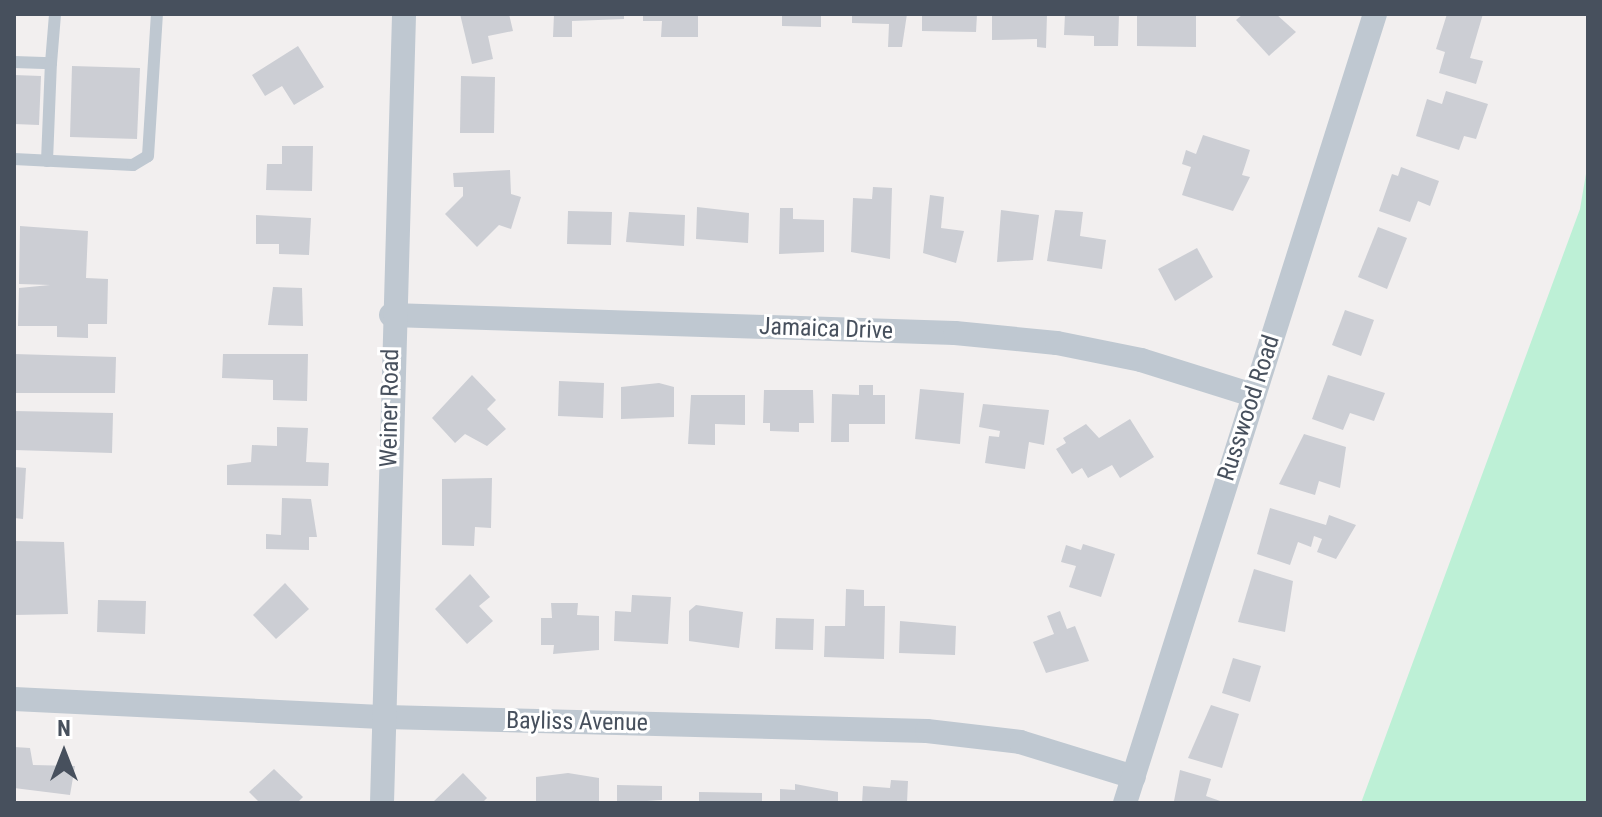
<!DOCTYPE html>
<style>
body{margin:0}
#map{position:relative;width:1602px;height:817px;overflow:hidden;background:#f2efef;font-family:"Roboto Condensed",sans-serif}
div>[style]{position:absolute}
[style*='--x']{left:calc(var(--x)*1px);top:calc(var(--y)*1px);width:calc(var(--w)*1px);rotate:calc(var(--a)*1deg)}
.green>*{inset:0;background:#bdf0d6}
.building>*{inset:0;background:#ccced4}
.lane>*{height:12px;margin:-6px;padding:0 6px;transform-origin:6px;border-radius:6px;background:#bfc8d1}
.street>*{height:24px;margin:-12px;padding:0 12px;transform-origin:12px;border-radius:12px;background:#bfc8d1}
span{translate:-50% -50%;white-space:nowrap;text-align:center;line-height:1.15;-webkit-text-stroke:6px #fff;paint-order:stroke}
.street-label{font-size:24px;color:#47505d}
.frame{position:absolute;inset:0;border:16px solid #47505d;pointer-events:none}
.north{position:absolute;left:24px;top:713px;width:80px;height:80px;-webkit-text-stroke:6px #fff;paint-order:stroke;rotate:0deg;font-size:22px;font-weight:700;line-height:32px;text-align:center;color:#47505d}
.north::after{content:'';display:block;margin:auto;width:28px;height:36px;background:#47505d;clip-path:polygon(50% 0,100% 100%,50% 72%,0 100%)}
</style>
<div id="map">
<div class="green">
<i style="clip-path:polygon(1588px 162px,1588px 803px,1361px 803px,1580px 209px)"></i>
</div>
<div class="building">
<i style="clip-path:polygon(460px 14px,509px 14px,513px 31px,488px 36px,493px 59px,472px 64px)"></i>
<i style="clip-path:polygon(554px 14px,624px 14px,624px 19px,572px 21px,572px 37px,553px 37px)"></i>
<i style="clip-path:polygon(643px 14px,698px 14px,698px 37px,661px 37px,662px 21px,643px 21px)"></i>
<i style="clip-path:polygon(782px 14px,821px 14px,821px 27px,782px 26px)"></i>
<i style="clip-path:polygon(852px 14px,907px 14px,902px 47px,888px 47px,889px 24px,852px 23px)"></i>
<i style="clip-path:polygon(922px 14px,977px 14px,976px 32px,922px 31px)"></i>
<i style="clip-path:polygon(992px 14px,1047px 14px,1046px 48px,1037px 47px,1037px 39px,992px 40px)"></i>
<i style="clip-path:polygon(1065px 14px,1119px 14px,1118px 46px,1094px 46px,1094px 36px,1064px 35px)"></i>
<i style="clip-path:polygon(1137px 14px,1196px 14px,1196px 47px,1137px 46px)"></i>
<i style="clip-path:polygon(1243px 14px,1276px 14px,1296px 32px,1269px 56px,1236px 20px)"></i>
<i style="clip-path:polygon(1447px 14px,1483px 14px,1470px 58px,1483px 61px,1476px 84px,1439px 73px,1445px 52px,1436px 49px)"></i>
<i style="clip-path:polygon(298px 46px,324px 87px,294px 105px,282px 86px,265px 96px,252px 75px)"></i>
<i style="clip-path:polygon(72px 66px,140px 68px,137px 139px,70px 137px)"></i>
<i style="clip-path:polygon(14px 75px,41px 76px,39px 125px,14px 124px)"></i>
<i style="clip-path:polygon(461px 76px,495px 77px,494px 133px,460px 133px)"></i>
<i style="clip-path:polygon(1446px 91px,1488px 104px,1476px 139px,1464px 136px,1459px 150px,1416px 136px,1427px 99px,1442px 104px)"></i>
<i style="clip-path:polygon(1203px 135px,1250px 150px,1242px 175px,1250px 177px,1233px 211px,1182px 195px,1191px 167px,1182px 164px,1186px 150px,1196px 154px)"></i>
<i style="clip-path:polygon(282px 146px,313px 146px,312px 191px,266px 190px,267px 164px,282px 164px)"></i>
<i style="clip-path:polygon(1401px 167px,1439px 181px,1430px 206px,1418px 201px,1410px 222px,1379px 211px,1392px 174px,1398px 176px)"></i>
<i style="clip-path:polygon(510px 170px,511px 194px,521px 197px,511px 229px,499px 225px,477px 247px,445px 214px,463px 196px,463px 187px,454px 187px,453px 173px)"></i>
<i style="clip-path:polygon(873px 187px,892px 188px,890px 259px,851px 252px,853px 198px,872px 199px)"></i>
<i style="clip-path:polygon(930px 195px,944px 197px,941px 228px,964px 231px,956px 263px,923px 253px)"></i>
<i style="clip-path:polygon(697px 207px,749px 213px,748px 243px,696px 239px)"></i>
<i style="clip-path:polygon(780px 208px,793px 208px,793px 219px,824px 220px,824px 252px,779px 254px)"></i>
<i style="clip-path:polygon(1001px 210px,1039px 215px,1033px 260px,997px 262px)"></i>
<i style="clip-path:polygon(1055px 210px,1083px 212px,1080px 236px,1106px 240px,1102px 269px,1047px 261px)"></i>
<i style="clip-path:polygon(568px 211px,612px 212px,611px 245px,567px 244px)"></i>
<i style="clip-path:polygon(629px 212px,685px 215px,684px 246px,626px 242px)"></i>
<i style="clip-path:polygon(256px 215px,311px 218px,309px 255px,279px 254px,279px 244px,256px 244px)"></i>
<i style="clip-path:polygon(20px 226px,88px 231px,86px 278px,108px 279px,107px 324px,88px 324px,88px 338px,57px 337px,57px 326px,18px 326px,19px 288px,50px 285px,19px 284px)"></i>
<i style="clip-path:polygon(1378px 227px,1407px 238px,1387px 289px,1358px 277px)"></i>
<i style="clip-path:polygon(1197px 248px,1213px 277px,1175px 301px,1158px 269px)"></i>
<i style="clip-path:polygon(273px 287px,302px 288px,303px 326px,268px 325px)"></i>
<i style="clip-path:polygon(1345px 310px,1374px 320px,1361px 356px,1332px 345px)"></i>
<i style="clip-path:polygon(14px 354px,116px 357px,115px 393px,14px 393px)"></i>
<i style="clip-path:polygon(223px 354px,308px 354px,307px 401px,273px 400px,273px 380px,222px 378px)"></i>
<i style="clip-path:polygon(472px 375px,496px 400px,487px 409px,506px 429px,487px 446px,465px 434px,455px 443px,432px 418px)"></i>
<i style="clip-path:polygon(1328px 375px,1385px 393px,1374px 421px,1350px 413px,1343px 430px,1312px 419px)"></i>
<i style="clip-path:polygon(559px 381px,604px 383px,603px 418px,558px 416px)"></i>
<i style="clip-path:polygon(659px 383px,674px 387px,674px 417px,621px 419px,621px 387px)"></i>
<i style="clip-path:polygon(859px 385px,873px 385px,873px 395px,885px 395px,885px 424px,849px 424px,849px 442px,831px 442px,832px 394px,859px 395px)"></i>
<i style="clip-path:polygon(920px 389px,964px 393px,960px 444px,915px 439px)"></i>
<i style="clip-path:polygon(764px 390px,813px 390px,814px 423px,799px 423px,799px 432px,770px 431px,770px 423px,763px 423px)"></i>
<i style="clip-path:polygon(691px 395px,745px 395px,745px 425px,715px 424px,715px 445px,688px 444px)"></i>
<i style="clip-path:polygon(983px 404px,1049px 410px,1044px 445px,1029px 442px,1025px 469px,985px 463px,989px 436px,999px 437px,1000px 431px,979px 427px)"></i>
<i style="clip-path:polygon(14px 411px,113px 413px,112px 453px,14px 450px)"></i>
<i style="clip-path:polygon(1130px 419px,1154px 457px,1120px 478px,1112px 465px,1088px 478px,1082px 468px,1072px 474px,1056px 449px,1066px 443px,1063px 438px,1086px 424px,1099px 438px)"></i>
<i style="clip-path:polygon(277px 427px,308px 428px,306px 462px,329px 463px,328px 486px,227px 485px,227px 465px,251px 462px,252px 445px,277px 446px)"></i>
<i style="clip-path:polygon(1304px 434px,1346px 447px,1340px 488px,1319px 481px,1315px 495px,1279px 484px)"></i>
<i style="clip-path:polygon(14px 467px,26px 468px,23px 519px,14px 518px)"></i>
<i style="clip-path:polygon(492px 478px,491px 528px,475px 527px,474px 546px,442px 545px,442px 479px)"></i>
<i style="clip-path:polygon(282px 498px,311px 499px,317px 537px,309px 537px,309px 550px,266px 549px,266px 534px,281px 535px)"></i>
<i style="clip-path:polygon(1270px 508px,1326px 525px,1329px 515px,1356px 525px,1336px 559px,1317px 552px,1322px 539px,1314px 536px,1311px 547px,1298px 542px,1290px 565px,1257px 554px)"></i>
<i style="clip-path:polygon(14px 541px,64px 542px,68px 614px,14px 615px)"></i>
<i style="clip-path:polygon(1083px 544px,1115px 554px,1101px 597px,1069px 587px,1076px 566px,1061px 562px,1066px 545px,1081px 550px)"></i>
<i style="clip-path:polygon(1254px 569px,1293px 581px,1285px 632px,1238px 622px)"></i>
<i style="clip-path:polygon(470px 574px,490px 597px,479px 606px,493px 621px,467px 644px,435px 609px)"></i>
<i style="clip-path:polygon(285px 583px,309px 609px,276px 639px,253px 615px)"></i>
<i style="clip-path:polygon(846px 589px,864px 590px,864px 606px,885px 606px,884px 659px,824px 657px,825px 626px,845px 626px)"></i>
<i style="clip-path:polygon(632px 595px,671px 597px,668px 644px,614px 641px,615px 611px,631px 612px)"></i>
<i style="clip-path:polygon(98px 600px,146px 601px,145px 634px,97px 632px)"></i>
<i style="clip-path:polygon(551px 603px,578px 603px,577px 615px,599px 616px,599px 650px,553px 654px,554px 645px,541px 645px,541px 618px,552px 618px)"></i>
<i style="clip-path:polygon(696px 605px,743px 612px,739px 648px,689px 641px,689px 611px)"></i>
<i style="clip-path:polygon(1060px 611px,1067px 629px,1075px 626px,1089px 661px,1046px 673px,1033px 642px,1054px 634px,1047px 616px)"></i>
<i style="clip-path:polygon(776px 618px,814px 619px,813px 650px,775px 649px)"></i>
<i style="clip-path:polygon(900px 621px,956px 626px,955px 655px,899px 653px)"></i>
<i style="clip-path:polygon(1233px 658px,1261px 666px,1250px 702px,1222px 693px)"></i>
<i style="clip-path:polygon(1211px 705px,1239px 714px,1222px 768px,1188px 758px)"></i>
<i style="clip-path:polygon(14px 747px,30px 748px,33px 765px,75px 766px,70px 795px,14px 788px)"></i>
<i style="clip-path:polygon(274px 769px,303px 797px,297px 803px,260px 803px,249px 792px)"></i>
<i style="clip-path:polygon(1180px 770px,1211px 779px,1206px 796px,1226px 803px,1165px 803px,1174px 801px)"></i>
<i style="clip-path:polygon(463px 773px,487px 798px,482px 803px,432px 803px)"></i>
<i style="clip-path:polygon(568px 773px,599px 778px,599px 803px,536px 803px,536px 777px)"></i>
<i style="clip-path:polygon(891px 780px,908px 781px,907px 803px,862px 803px,863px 786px,890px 788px)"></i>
<i style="clip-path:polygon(795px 784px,838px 792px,838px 803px,780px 803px,780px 789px,795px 790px)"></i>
<i style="clip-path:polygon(617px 785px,662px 786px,662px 800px,617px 803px)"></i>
<i style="clip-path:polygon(699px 792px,762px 793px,762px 803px,699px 803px)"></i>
</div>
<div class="lane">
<i style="--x:14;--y:62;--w:37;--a:2"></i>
<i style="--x:51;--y:63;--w:49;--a:-85.3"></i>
<i style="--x:14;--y:159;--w:119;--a:2.9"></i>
<i style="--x:133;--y:165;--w:17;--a:-31"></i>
<i style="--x:148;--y:156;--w:142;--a:-86.4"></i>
<i style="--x:47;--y:161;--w:98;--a:-87.7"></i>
</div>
<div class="street">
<i style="--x:391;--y:315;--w:564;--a:1.83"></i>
<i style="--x:955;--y:333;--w:102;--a:5.6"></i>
<i style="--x:1057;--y:343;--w:86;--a:11.4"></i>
<i style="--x:1141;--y:360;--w:117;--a:17.4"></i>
<i style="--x:14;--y:699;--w:372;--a:2.8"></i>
<i style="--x:386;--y:717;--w:541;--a:1.48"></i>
<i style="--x:927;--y:731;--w:94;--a:6.7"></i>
<i style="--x:1020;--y:742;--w:119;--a:17.1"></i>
<i style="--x:382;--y:803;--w:789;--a:-88.4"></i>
<i style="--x:1125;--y:803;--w:828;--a:-72.42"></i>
</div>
<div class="street-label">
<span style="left:826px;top:329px;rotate:2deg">Jamaica Drive</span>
<span style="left:390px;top:408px;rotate:-89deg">Weiner Road</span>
<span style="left:1249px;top:408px;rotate:-72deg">Russwood Road</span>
<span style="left:577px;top:722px;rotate:1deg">Bayliss Avenue</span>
</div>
<div class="frame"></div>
<div class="north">N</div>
</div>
